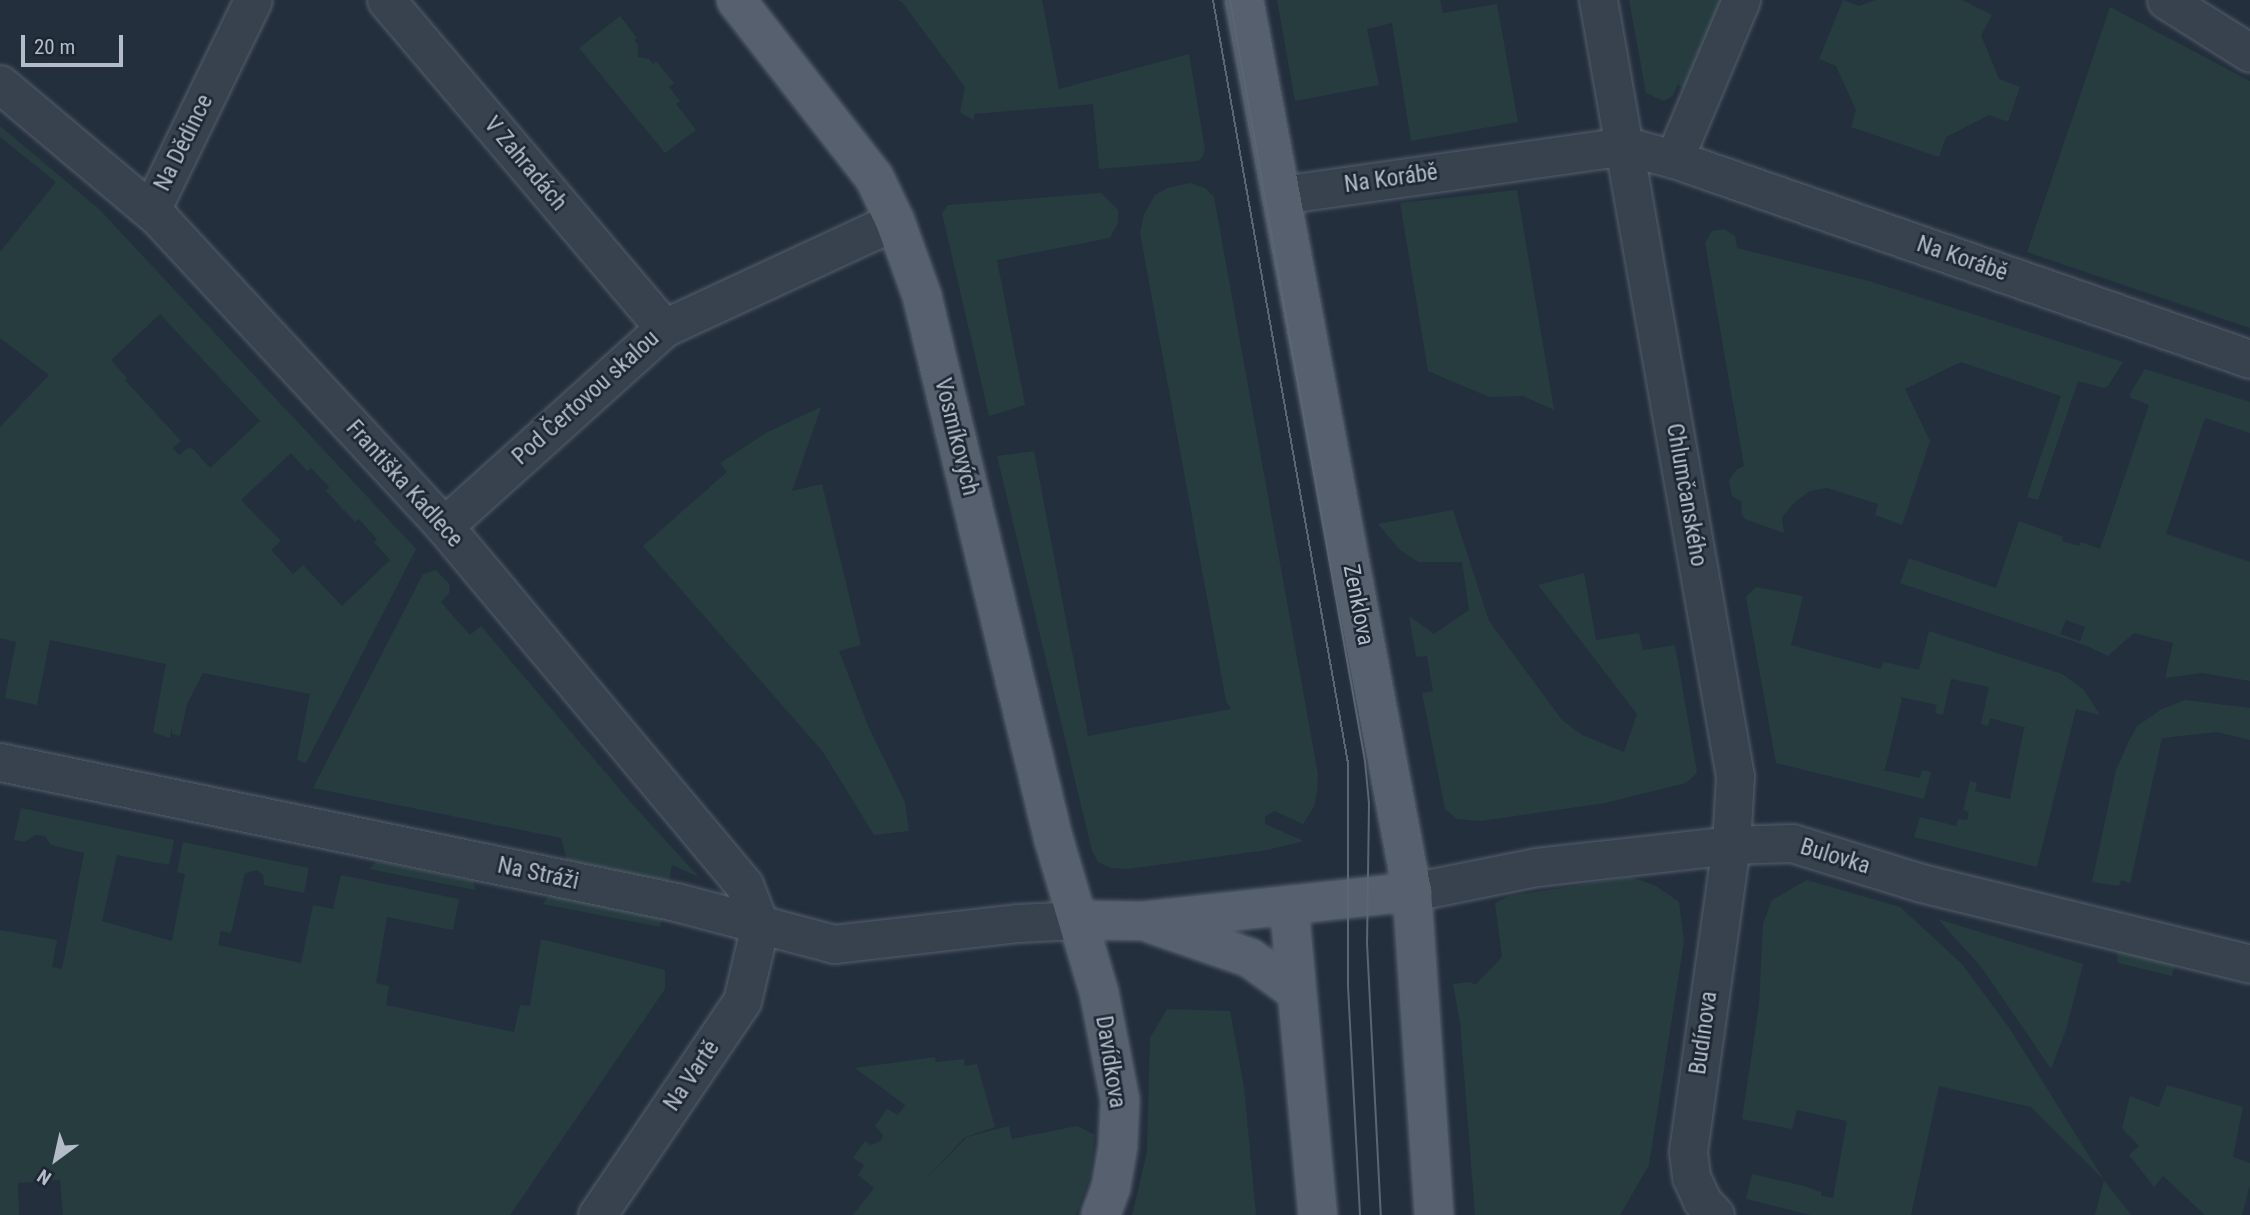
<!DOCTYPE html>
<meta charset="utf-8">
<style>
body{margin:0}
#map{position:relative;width:2250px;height:1215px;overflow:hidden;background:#242f3e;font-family:"Roboto Condensed",sans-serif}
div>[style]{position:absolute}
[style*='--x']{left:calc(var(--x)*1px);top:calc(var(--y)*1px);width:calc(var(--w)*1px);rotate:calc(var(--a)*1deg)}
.green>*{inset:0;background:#263c3f}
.roads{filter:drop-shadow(0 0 2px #565f6c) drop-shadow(0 0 2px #565f6c)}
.minor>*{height:37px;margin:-18.5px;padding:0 18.5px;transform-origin:18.5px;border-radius:18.5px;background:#38414e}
.major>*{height:38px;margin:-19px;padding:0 19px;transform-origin:19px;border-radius:19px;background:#56606e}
.tram>*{height:2px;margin:-1px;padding:0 1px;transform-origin:1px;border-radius:1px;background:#5a6575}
span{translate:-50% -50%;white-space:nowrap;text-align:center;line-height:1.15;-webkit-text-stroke:5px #1d2633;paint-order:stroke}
.street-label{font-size:23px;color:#b4bcc9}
.north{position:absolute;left:21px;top:1124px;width:70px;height:70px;-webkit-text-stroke:5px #1d2633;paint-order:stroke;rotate:213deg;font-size:19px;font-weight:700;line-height:28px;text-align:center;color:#b4bcc9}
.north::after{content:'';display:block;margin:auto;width:24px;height:32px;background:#b4bcc9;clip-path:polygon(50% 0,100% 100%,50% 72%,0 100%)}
.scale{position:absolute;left:21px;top:35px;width:102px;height:32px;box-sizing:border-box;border:4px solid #b4bcc9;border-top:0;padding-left:9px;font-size:21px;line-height:24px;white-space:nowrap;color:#b4bcc9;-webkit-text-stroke:5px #1d2633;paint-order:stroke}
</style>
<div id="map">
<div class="green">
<i style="clip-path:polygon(898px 0,1042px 0,1059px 89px,1189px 54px,1205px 149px,1203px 156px,1198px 161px,1099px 169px,1093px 104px,974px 114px,974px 120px,964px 115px,960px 112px,965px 87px,902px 2px)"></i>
<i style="clip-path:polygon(1277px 0,1440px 0,1443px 13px,1497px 4px,1518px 122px,1411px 141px,1392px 23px,1367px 29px,1379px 85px,1295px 101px)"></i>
<i style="clip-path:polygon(1629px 0,1721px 0,1685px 89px,1678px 84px,1673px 96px,1664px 101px,1646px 93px)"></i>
<i style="clip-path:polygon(1843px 0,1859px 6px,1876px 0,1962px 0,1992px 15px,1981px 35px,1999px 79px,2020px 87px,2008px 122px,1989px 115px,1946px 137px,1939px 157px,1851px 127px,1856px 110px,1836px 66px,1819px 59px)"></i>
<i style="clip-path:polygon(2110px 7px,2250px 81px,2250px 328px,2027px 252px)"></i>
<i style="clip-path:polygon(620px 16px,637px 38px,634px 40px,638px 45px,638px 57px,649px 59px,653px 64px,656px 61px,674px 83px,669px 87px,680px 101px,676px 104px,696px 130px,665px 153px,579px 48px)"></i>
<i style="clip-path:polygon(evenodd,0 126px,100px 210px,416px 549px,306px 763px,297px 760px,310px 694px,203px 673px,187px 704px,180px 736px,172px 734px,172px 726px,170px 738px,153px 732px,166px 664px,50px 640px,37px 705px,5px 698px,16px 642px,0 638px,0 427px,49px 375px,0 338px,0 252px,56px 182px,0 137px,0 126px,160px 314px,260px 421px,210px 468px,193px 449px,188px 448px,179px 455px,173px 448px,181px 441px,125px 380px,127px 378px,111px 360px,160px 314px,0 126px,291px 453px,307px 471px,311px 468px,329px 487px,326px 491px,355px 522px,359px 519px,377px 539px,374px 542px,390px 560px,342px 606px,303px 565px,293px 574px,271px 550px,281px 541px,241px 500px,291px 453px)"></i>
<i style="clip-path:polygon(1190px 183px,1205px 188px,1214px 197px,1318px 774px,1317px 791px,1314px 807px,1303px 824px,1274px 811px,1265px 817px,1265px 824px,1304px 841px,1267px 850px,1128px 869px,1111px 868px,1098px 862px,1092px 851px,997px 456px,1034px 451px,1088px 736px,1231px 709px,1226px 701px,1140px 233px,1144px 214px,1155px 195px,1167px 188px)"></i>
<i style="clip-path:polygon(1517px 190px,1554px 410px,1523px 396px,1489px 397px,1428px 371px,1400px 203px)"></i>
<i style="clip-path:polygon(1101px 193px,1118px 210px,1118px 223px,1110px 238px,997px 260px,1025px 405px,989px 416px,942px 213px,948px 205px)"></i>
<i style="clip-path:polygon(1724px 229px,1735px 236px,1737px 248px,1869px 281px,2123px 362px,2108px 386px,2104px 388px,2078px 381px,2038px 500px,2027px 497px,2061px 396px,1961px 362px,1905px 389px,1930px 441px,1902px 525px,1875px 515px,1878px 504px,1827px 488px,1810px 491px,1796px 501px,1782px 517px,1784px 533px,1745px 519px,1741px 513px,1742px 502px,1732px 496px,1729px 481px,1736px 470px,1744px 466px,1705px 243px,1712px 231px)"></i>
<i style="clip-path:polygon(evenodd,2145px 369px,2250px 402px,2250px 433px,2205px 418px,2166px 534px,2250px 562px,2250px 681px,2202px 673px,2165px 678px,2173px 643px,2134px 633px,2108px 656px,2087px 646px,1900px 583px,1909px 558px,1996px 588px,2019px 521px,2063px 537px,2062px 541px,2079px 546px,2081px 542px,2100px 549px,2149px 405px,2131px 398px,2130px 394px,2145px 369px,2066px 620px,2085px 627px,2080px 641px,2060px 634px,2066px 620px)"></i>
<i style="clip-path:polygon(821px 407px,792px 491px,822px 484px,861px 645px,839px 651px,869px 728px,905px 802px,909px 831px,874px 835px,823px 752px,643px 546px,727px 472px,720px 463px,766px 433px)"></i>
<i style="clip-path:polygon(1453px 510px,1489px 621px,1562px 720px,1582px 735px,1624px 752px,1637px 714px,1538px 585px,1584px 573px,1596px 640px,1639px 633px,1643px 650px,1675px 645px,1697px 772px,1693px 777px,1686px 783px,1605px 803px,1481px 821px,1457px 819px,1445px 809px,1422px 693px,1433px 691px,1427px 656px,1416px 657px,1409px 616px,1434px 634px,1469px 610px,1462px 562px,1418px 562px,1399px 549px,1378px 524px)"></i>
<i style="clip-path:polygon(436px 570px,450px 585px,449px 593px,441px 602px,470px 635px,481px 626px,634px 806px,699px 877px,672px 865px,669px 881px,567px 860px,561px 838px,313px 788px,423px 574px)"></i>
<i style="clip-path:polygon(1756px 587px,1803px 596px,1791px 645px,1880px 669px,1884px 662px,1919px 670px,1929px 631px,2062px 674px,2084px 690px,2100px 715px,2076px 709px,2037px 867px,1914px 837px,1920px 817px,1956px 826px,1958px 819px,1967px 820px,1969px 812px,1963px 810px,1970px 781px,1977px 783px,1975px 791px,2010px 799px,2024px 728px,2027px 728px,1990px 718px,1988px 726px,1981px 724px,1989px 687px,1951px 679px,1943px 715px,1935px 713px,1937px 705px,1900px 697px,1902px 699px,1885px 769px,1883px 770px,1920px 778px,1922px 770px,1931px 772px,1924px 799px,1776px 763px,1746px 597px)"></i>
<i style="clip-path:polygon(2185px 700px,2250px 708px,2250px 740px,2217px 732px,2162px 738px,2131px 880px,2130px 883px,2121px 880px,2119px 886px,2092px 882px,2116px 770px,2128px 743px,2137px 726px,2162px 709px)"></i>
<i style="clip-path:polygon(21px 808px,174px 840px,169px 865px,117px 855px,102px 921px,172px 941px,185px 874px,177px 872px,183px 842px,309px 868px,304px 893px,264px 885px,263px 875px,257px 870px,245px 873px,231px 933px,221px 931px,218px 945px,301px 963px,313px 905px,333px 909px,341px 875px,459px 899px,453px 930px,387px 917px,376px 983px,389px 986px,386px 1005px,514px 1032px,520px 1005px,530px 1006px,541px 939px,665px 970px,665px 989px,510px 1215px,63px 1215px,60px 1180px,18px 1183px,19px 1215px,0 1215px,0 930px,57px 940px,52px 967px,62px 969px,84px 853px,51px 845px,45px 836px,35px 835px,25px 842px,14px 840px)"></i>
<i style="clip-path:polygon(377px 861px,473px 881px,476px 890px,369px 869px)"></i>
<i style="clip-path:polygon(1631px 877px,1656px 886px,1679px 902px,1684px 941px,1649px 1165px,1620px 1215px,1475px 1215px,1460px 1022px,1453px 984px,1471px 982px,1475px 985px,1502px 957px,1495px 903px,1509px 896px)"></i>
<i style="clip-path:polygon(1807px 880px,1900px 907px,1962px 964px,2010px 1029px,2104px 1180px,2031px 1107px,1939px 1086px,1911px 1215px,1810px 1215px,1746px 1199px,1752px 1174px,1804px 1186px,1821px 1192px,1821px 1196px,1833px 1198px,1847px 1121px,1797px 1110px,1792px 1129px,1742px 1119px,1759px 1005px,1763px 924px,1772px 900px)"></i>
<i style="clip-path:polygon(549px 895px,662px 919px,660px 927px,543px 904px)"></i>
<i style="clip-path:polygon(1938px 919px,2083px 964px,2066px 1030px,2051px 1069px,1982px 968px)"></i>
<i style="clip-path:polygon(2117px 951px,2175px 964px,2172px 976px,2118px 963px)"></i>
<i style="clip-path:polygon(1167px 1009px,1230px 1011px,1244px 1087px,1256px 1215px,1132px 1215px,1147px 1152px,1150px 1038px)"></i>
<i style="clip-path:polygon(935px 1057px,936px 1062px,964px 1059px,965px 1066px,977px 1064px,995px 1127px,965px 1137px,922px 1183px,967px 1137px,1009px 1126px,1012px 1139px,1077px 1126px,1095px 1135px,1090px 1176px,1076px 1215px,853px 1215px,874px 1188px,858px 1175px,864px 1165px,853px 1158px,865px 1141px,871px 1145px,881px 1141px,883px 1135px,875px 1126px,887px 1109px,898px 1115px,905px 1105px,855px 1068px)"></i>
<i style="clip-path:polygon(2167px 1085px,2243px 1107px,2233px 1157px,2250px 1163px,2250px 1185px,2242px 1215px,2205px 1215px,2163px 1176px,2154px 1187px,2129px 1155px,2139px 1146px,2122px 1128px,2130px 1096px,2159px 1107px)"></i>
<i style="clip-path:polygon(2104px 1180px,2131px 1215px,2095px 1215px)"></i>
</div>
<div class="roads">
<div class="minor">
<i style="--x:386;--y:0;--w:430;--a:49.7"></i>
<i style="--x:1598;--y:0;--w:788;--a:79.99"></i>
<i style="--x:1735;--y:776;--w:69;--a:93.3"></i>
<i style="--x:1731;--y:845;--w:310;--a:98"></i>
<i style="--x:1688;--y:1152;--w:25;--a:83"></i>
<i style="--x:1691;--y:1177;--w:26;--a:65"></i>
<i style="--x:1702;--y:1201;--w:19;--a:47"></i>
<i style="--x:2166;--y:0;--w:99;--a:32.2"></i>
<i style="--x:0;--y:84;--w:208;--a:40.1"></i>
<i style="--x:159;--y:218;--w:420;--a:47.2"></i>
<i style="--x:444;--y:526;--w:468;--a:50.1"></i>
<i style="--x:744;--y:885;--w:43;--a:68.2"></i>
<i style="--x:1674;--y:159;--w:173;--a:-67.2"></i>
<i style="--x:1281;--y:195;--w:347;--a:-8.1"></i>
<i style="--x:1625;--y:146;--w:51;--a:14.9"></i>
<i style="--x:1674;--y:159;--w:610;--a:19.15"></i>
<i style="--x:151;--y:210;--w:233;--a:-64.1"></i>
<i style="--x:444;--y:526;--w:296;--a:-42"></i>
<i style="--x:664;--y:328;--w:255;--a:-24.9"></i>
<i style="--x:0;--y:762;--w:690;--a:11.7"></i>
<i style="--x:676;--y:902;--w:163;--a:14.9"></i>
<i style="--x:834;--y:944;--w:186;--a:-6.5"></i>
<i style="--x:1019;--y:923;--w:59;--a:-2.9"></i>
<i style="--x:1412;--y:892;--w:126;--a:-11.4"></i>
<i style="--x:1536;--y:867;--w:196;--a:-6.4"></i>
<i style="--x:1731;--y:845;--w:61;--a:-1.9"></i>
<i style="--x:1792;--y:843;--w:135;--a:17.2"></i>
<i style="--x:1921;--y:883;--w:339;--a:13.8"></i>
<i style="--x:597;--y:1215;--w:258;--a:-55.9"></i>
<i style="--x:742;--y:1001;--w:78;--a:-76.7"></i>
</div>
<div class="major">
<i style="--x:736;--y:0;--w:224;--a:52.1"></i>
<i style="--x:874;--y:177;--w:49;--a:64.5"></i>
<i style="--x:895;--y:221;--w:80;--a:70.2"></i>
<i style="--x:922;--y:296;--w:557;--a:76.39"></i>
<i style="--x:1053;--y:837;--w:162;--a:73.5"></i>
<i style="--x:1099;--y:992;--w:110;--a:79"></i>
<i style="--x:1120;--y:1100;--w:46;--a:92.5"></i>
<i style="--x:1118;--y:1146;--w:42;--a:99.7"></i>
<i style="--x:1111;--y:1187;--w:30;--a:110"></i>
<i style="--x:1244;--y:0;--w:908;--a:79.33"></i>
<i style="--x:1412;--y:892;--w:324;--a:86.1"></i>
<i style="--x:1289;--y:905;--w:311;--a:84.7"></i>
<i style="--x:1078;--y:920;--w:65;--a:0.9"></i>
<i style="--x:1143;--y:921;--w:271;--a:-6.2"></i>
<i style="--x:1152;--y:924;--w:104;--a:19.1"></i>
<i style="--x:1250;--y:958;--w:58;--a:35.9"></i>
</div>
</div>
<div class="tram">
<i style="--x:1213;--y:0;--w:775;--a:79.97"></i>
<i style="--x:1348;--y:763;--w:223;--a:90"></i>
<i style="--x:1348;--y:986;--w:229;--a:87"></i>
<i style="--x:1230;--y:0;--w:773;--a:79.94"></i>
<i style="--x:1365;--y:761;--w:42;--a:84.6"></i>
<i style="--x:1369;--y:803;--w:140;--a:90.8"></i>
<i style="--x:1367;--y:943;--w:272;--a:87.1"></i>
</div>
<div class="street-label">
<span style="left:184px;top:143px;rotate:-64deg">Na Dědince</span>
<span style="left:525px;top:164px;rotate:50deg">V Zahradách</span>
<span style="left:1391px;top:179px;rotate:-8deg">Na Korábě</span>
<span style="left:1962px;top:259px;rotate:19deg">Na Korábě</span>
<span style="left:586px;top:398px;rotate:-42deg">Pod Čertovou skalou</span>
<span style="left:956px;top:437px;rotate:76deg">Vosmíkových</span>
<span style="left:404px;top:484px;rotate:48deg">Františka Kadlece</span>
<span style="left:1686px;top:495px;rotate:80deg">Chlumčanského</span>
<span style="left:1358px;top:605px;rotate:79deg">Zenklova</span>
<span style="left:1835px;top:857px;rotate:17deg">Bulovka</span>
<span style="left:538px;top:874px;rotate:12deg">Na Stráži</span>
<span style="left:1704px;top:1033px;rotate:-82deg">Budínova</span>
<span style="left:1110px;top:1062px;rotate:81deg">Davídkova</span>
<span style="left:692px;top:1076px;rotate:-56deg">Na Vartě</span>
</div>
<div class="north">N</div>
<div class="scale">20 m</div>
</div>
